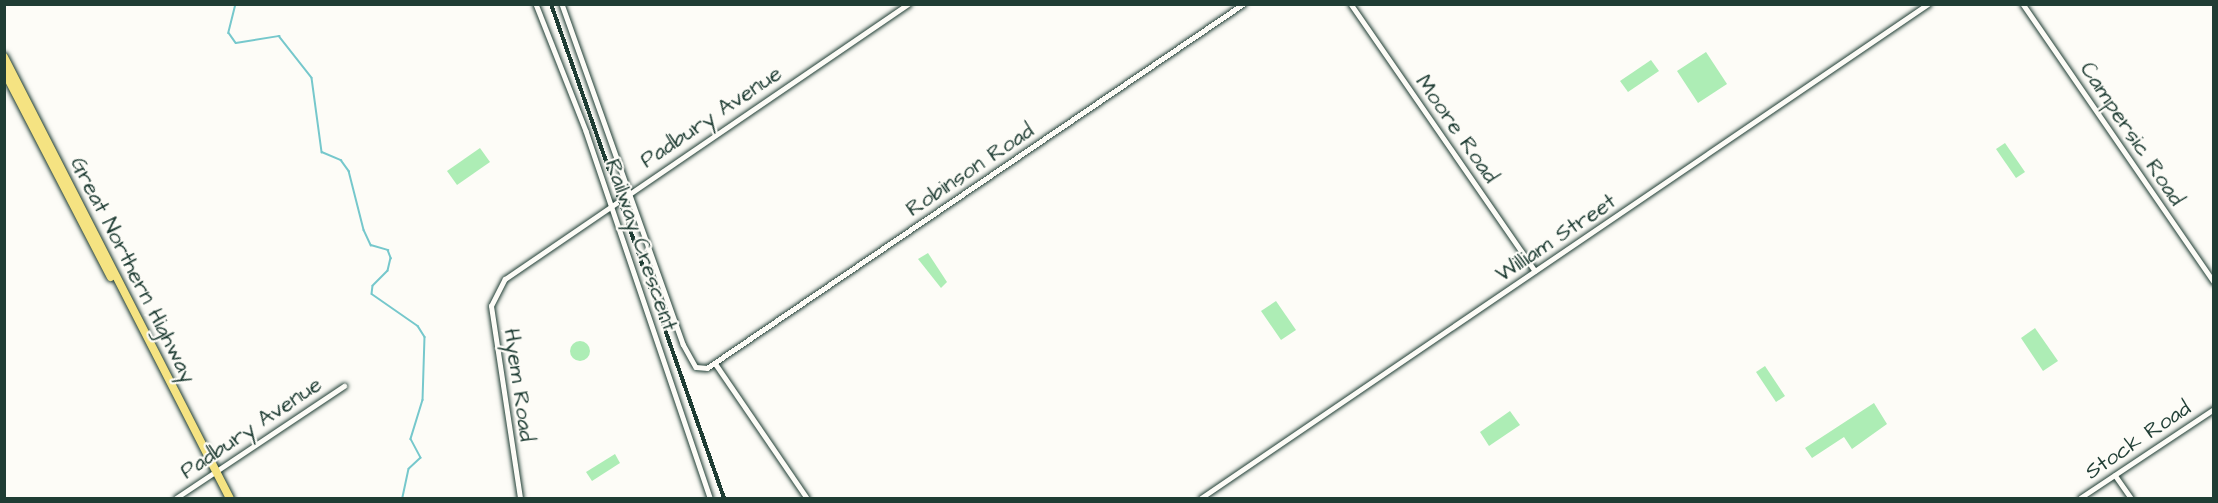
<!DOCTYPE html>
<style>
body{margin:0}
#map{position:relative;width:2218px;height:503px;overflow:hidden;background:#fdfcf7;font-family:"Architects Daughter",sans-serif}
div>[style]{position:absolute}
[style*='--x']{left:calc(var(--x)*1px);top:calc(var(--y)*1px);width:calc(var(--w)*1px);rotate:calc(var(--a)*1deg)}
.green>*{inset:0;background:#adedb5}
.round{border-radius:50%}
.stream>*{height:1.5px;margin:-0.75px;padding:0 0.75px;transform-origin:0.75px;border-radius:0.75px;background:#76c8cc}
.roads{filter:drop-shadow(0 0 2px #1f3d34) drop-shadow(0 0 2px #1f3d34)}
.minor>*{height:4.5px;margin:-2.25px;padding:0 2.25px;transform-origin:2.25px;border-radius:2.25px;background:#fdfcf7}
.trunk>*{height:8px;margin:-4px;padding:0 4px;transform-origin:4px;border-radius:4px;background:#f5e382}
.rail>*{height:4px;margin-top:-2px;transform-origin:0;background:repeating-linear-gradient(90deg,#fdfcf7 0 4.5px,#1f3d34 0 9px);box-sizing:border-box;border-block:2px solid #1f3d34}
span{translate:-50% -50%;white-space:nowrap;text-align:center;line-height:1.15;-webkit-text-stroke:4.5px #fdfcf7;paint-order:stroke}
.street-label{font-size:22px;color:#1f3d34}
.frame{position:absolute;inset:0;border:6px solid #1f3d34;pointer-events:none}
</style>
<div id="map">
<div class="green">
<i style="clip-path:polygon(1706px 52px,1727px 84px,1698px 103px,1677px 71px)"></i>
<i style="clip-path:polygon(1651px 60px,1659px 71px,1628px 92px,1620px 81px)"></i>
<i style="clip-path:polygon(2005px 143px,2025px 172px,2016px 178px,1996px 149px)"></i>
<i style="clip-path:polygon(480px 148px,490px 162px,457px 185px,447px 171px)"></i>
<i style="clip-path:polygon(928px 253px,947px 282px,941px 288px,918px 259px)"></i>
<i style="clip-path:polygon(1276px 301px,1296px 330px,1281px 340px,1261px 311px)"></i>
<i style="clip-path:polygon(2035px 328px,2058px 361px,2043px 371px,2021px 338px)"></i>
<i class="round" style="left:570px;top:341px;width:20px;height:20px"></i>
<i style="clip-path:polygon(1765px 366px,1785px 396px,1776px 402px,1756px 372px)"></i>
<i style="clip-path:polygon(1874px 403px,1887px 424px,1852px 449px,1844px 437px,1812px 458px,1805px 448px)"></i>
<i style="clip-path:polygon(1510px 411px,1520px 425px,1489px 446px,1480px 432px)"></i>
<i style="clip-path:polygon(615px 454px,620px 463px,592px 481px,586px 472px)"></i>
</div>
<div class="stream">
<i style="--x:236;--y:4;--w:30;--a:104"></i>
<i style="--x:229;--y:33;--w:12;--a:55"></i>
<i style="--x:236;--y:43;--w:44;--a:-9.2"></i>
<i style="--x:279;--y:36;--w:53;--a:51.8"></i>
<i style="--x:312;--y:78;--w:75;--a:82.3"></i>
<i style="--x:322;--y:152;--w:21;--a:23"></i>
<i style="--x:341;--y:160;--w:14;--a:54"></i>
<i style="--x:349;--y:171;--w:61;--a:75.7"></i>
<i style="--x:364;--y:230;--w:17;--a:65"></i>
<i style="--x:371;--y:245;--w:18;--a:16"></i>
<i style="--x:388;--y:250;--w:9;--a:69"></i>
<i style="--x:391;--y:258;--w:13;--a:103"></i>
<i style="--x:388;--y:271;--w:21;--a:135"></i>
<i style="--x:373;--y:286;--w:8;--a:97"></i>
<i style="--x:372;--y:294;--w:56;--a:34.8"></i>
<i style="--x:418;--y:326;--w:13;--a:58"></i>
<i style="--x:425;--y:337;--w:63;--a:91.8"></i>
<i style="--x:423;--y:400;--w:41;--a:107.1"></i>
<i style="--x:411;--y:439;--w:21;--a:62"></i>
<i style="--x:421;--y:458;--w:16;--a:137"></i>
<i style="--x:409;--y:469;--w:30;--a:102"></i>
</div>
<div class="roads">
<div class="minor">
<i style="--x:536;--y:4;--w:136;--a:68.5"></i>
<i style="--x:586;--y:131;--w:387;--a:71.3"></i>
<i style="--x:562;--y:4;--w:361;--a:70.4"></i>
<i style="--x:683;--y:344;--w:26;--a:61"></i>
<i style="--x:696;--y:367;--w:11;--a:5"></i>
<i style="--x:707;--y:368;--w:648;--a:-34.18"></i>
<i style="--x:1351;--y:4;--w:324;--a:55.4"></i>
<i style="--x:2023;--y:4;--w:337;--a:55.5"></i>
<i style="--x:715;--y:363;--w:163;--a:55.7"></i>
<i style="--x:2115;--y:475;--w:28;--a:55"></i>
<i style="--x:176;--y:498;--w:202;--a:-33.7"></i>
<i style="--x:520;--y:498;--w:194;--a:-98.6"></i>
<i style="--x:491;--y:306;--w:30;--a:-63"></i>
<i style="--x:505;--y:279;--w:488;--a:-34.3"></i>
<i style="--x:1201;--y:498;--w:879;--a:-34.2"></i>
<i style="--x:2080;--y:498;--w:161;--a:-33.6"></i>
</div>
<div class="trunk">
<i style="--x:4;--y:57;--w:496;--a:62.9"></i>
<i style="--x:4;--y:71;--w:232;--a:62.6"></i>
</div>
</div>
<div class="rail">
<i style="--x:551;--y:4;--w:523;--a:70.7"></i>
</div>
<div class="street-label">
<span style="left:711px;top:117px;rotate:-34deg">Padbury Avenue</span>
<span style="left:1457px;top:129px;rotate:55deg">Moore Road</span>
<span style="left:2132px;top:134px;rotate:56deg">Campersic Road</span>
<span style="left:970px;top:170px;rotate:-34deg">Robinson Road</span>
<span style="left:1556px;top:238px;rotate:-34deg">William Street</span>
<span style="left:641px;top:245px;rotate:71deg">Railway Crescent</span>
<span style="left:133px;top:270px;rotate:63deg">Great Northern Highway</span>
<span style="left:519px;top:385px;rotate:82deg">Hyem Road</span>
<span style="left:251px;top:428px;rotate:-34deg">Padbury Avenue</span>
<span style="left:2138px;top:440px;rotate:-34deg">Stock Road</span>
</div>
<div class="frame"></div>
</div>
